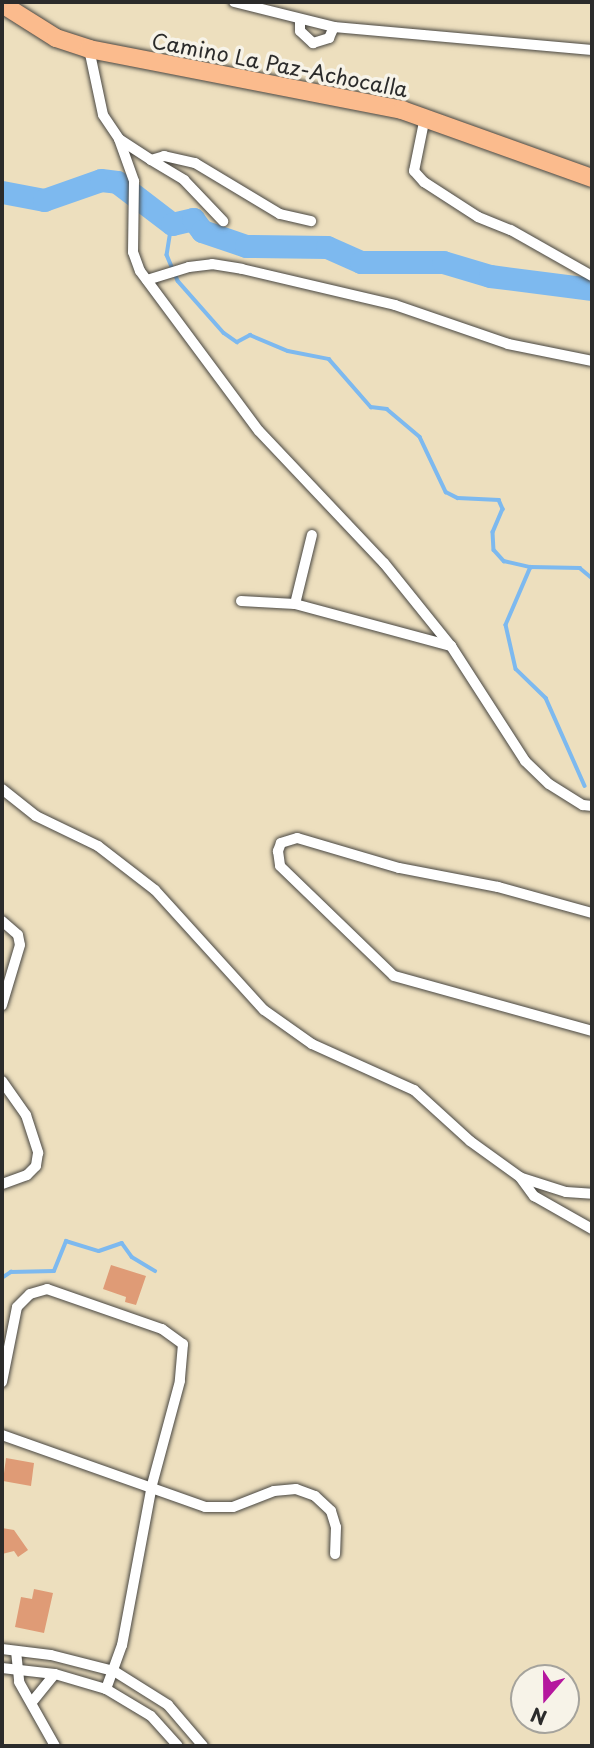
<!DOCTYPE html>
<style>
body{margin:0}
#map{position:relative;width:594px;height:1748px;overflow:hidden;background:#eddfbe;font-family:"Playpen Sans",sans-serif}
div>[style]{position:absolute}
[style*='--x']{left:calc(var(--x)*1px);top:calc(var(--y)*1px);width:calc(var(--w)*1px);rotate:calc(var(--a)*1deg)}
.stream>*{height:3.5px;margin:-1.75px;padding:0 1.75px;transform-origin:1.75px;border-radius:1.75px;background:#7db9ef}
.river>*{height:23px;margin:-11.5px;padding:0 11.5px;transform-origin:11.5px;border-radius:11.5px;background:#7db9ef}
.building>*{inset:0;background:#df9b76}
.roads{filter:drop-shadow(0 0 2px #484641) drop-shadow(0 0 2px #484641)}
.minor>*{height:10px;margin:-5px;padding:0 5px;transform-origin:5px;border-radius:5px;background:#fff}
.primary>*{height:18px;margin:-9px;padding:0 9px;transform-origin:9px;border-radius:9px;background:#fbbb8d}
span{translate:-50% -50%;white-space:nowrap;text-align:center;line-height:1.15;-webkit-text-stroke:7px #f7f3e8;paint-order:stroke}
.street-label{font-size:21px;color:#2b2b2b}
.frame{position:absolute;inset:0;border:4px solid #2b2b2b;pointer-events:none}
.north{position:absolute;left:510px;top:1664px;width:70px;height:70px;box-sizing:border-box;background:#f7f3e8;border:2px solid #a5a39c;border-radius:50%;rotate:200deg;font-size:19px;font-weight:700;line-height:28px;text-align:center;color:#2b2b2b}
.north::after{content:'';display:block;margin:auto;width:24px;height:32px;background:#b5179e;clip-path:polygon(50% 0,100% 100%,50% 72%,0 100%)}
</style>
<div id="map">
<div class="stream">
<i style="--x:172;--y:224;--w:31;--a:99"></i>
<i style="--x:167;--y:255;--w:28;--a:67"></i>
<i style="--x:178;--y:281;--w:69;--a:48.5"></i>
<i style="--x:224;--y:333;--w:16;--a:35"></i>
<i style="--x:237;--y:342;--w:15;--a:-28"></i>
<i style="--x:250;--y:335;--w:41;--a:22.8"></i>
<i style="--x:288;--y:351;--w:42;--a:11"></i>
<i style="--x:329;--y:359;--w:64;--a:48.8"></i>
<i style="--x:371;--y:407;--w:16;--a:7"></i>
<i style="--x:387;--y:409;--w:43;--a:40.3"></i>
<i style="--x:420;--y:437;--w:61;--a:64.7"></i>
<i style="--x:446;--y:492;--w:13;--a:27"></i>
<i style="--x:458;--y:498;--w:41;--a:2.8"></i>
<i style="--x:499;--y:500;--w:10;--a:66"></i>
<i style="--x:503;--y:509;--w:25;--a:113"></i>
<i style="--x:493;--y:532;--w:18;--a:87"></i>
<i style="--x:494;--y:550;--w:15;--a:48"></i>
<i style="--x:504;--y:561;--w:28;--a:13"></i>
<i style="--x:531;--y:567;--w:49;--a:1.2"></i>
<i style="--x:580;--y:568;--w:16;--a:40"></i>
<i style="--x:531;--y:567;--w:63;--a:113.3"></i>
<i style="--x:506;--y:625;--w:45;--a:77.2"></i>
<i style="--x:516;--y:669;--w:42;--a:44"></i>
<i style="--x:546;--y:698;--w:96;--a:66.1"></i>
<i style="--x:2;--y:1278;--w:11;--a:-34"></i>
<i style="--x:11;--y:1272;--w:43;--a:-1.3"></i>
<i style="--x:54;--y:1271;--w:32;--a:-68"></i>
<i style="--x:66;--y:1241;--w:34;--a:17"></i>
<i style="--x:99;--y:1251;--w:24;--a:-19"></i>
<i style="--x:122;--y:1243;--w:17;--a:54"></i>
<i style="--x:132;--y:1257;--w:27;--a:31"></i>
</div>
<div class="river">
<i style="--x:2;--y:192;--w:43;--a:10.8"></i>
<i style="--x:44;--y:200;--w:60;--a:-19.3"></i>
<i style="--x:101;--y:180;--w:16;--a:7"></i>
<i style="--x:117;--y:182;--w:69;--a:37.4"></i>
<i style="--x:172;--y:224;--w:22;--a:-13"></i>
<i style="--x:193;--y:219;--w:15;--a:53"></i>
<i style="--x:202;--y:231;--w:46;--a:18.8"></i>
<i style="--x:246;--y:246;--w:81;--a:0.7"></i>
<i style="--x:327;--y:247;--w:37;--a:24"></i>
<i style="--x:361;--y:262;--w:82;--a:0"></i>
<i style="--x:443;--y:262;--w:49;--a:16.6"></i>
<i style="--x:490;--y:276;--w:103;--a:7.3"></i>
</div>
<div class="building">
<i style="clip-path:polygon(111px 1265px,146px 1276px,136px 1305px,125px 1302px,126px 1297px,103px 1289px)"></i>
<i style="clip-path:polygon(6px 1458px,34px 1463px,31px 1486px,3px 1481px)"></i>
<i style="clip-path:polygon(2px 1528px,14px 1530px,28px 1550px,18px 1557px,14px 1551px,2px 1554px)"></i>
<i style="clip-path:polygon(34px 1589px,53px 1593px,44px 1633px,15px 1627px,21px 1597px,32px 1599px)"></i>
</div>
<div class="roads">
<div class="minor">
<i style="--x:234;--y:2;--w:103;--a:14"></i>
<i style="--x:334;--y:27;--w:259;--a:5.1"></i>
<i style="--x:300;--y:20;--w:11;--a:90"></i>
<i style="--x:300;--y:31;--w:18;--a:43"></i>
<i style="--x:313;--y:43;--w:17;--a:-17"></i>
<i style="--x:329;--y:38;--w:12;--a:-66"></i>
<i style="--x:89;--y:49;--w:67;--a:78"></i>
<i style="--x:103;--y:115;--w:29;--a:56"></i>
<i style="--x:119;--y:139;--w:38;--a:33"></i>
<i style="--x:151;--y:160;--w:14;--a:-17"></i>
<i style="--x:164;--y:156;--w:32;--a:13"></i>
<i style="--x:195;--y:163;--w:99;--a:31"></i>
<i style="--x:280;--y:214;--w:32;--a:13"></i>
<i style="--x:425;--y:117;--w:55;--a:101.5"></i>
<i style="--x:414;--y:171;--w:15;--a:48"></i>
<i style="--x:424;--y:182;--w:64;--a:32.9"></i>
<i style="--x:478;--y:217;--w:35;--a:22"></i>
<i style="--x:511;--y:230;--w:93;--a:29.6"></i>
<i style="--x:119;--y:139;--w:45;--a:70.3"></i>
<i style="--x:134;--y:181;--w:71;--a:90.8"></i>
<i style="--x:133;--y:252;--w:20;--a:70"></i>
<i style="--x:140;--y:271;--w:199;--a:53.4"></i>
<i style="--x:259;--y:431;--w:182;--a:46.6"></i>
<i style="--x:384;--y:563;--w:107;--a:51.1"></i>
<i style="--x:151;--y:160;--w:39;--a:31"></i>
<i style="--x:184;--y:180;--w:57;--a:46.4"></i>
<i style="--x:147;--y:280;--w:44;--a:-17.2"></i>
<i style="--x:189;--y:267;--w:23;--a:-7"></i>
<i style="--x:212;--y:264;--w:30;--a:9"></i>
<i style="--x:242;--y:269;--w:157;--a:13.2"></i>
<i style="--x:395;--y:305;--w:120;--a:19"></i>
<i style="--x:508;--y:344;--w:86;--a:11.4"></i>
<i style="--x:241;--y:601;--w:54;--a:3.2"></i>
<i style="--x:295;--y:604;--w:71;--a:-76.2"></i>
<i style="--x:295;--y:604;--w:162;--a:15.1"></i>
<i style="--x:451;--y:646;--w:137;--a:57.2"></i>
<i style="--x:525;--y:761;--w:33;--a:44"></i>
<i style="--x:549;--y:784;--w:40;--a:32"></i>
<i style="--x:583;--y:805;--w:9;--a:6"></i>
<i style="--x:2;--y:789;--w:43;--a:38.5"></i>
<i style="--x:36;--y:816;--w:69;--a:25.8"></i>
<i style="--x:98;--y:846;--w:72;--a:37.7"></i>
<i style="--x:155;--y:890;--w:162;--a:47.8"></i>
<i style="--x:264;--y:1010;--w:59;--a:35.3"></i>
<i style="--x:312;--y:1044;--w:112;--a:24.3"></i>
<i style="--x:414;--y:1090;--w:76;--a:42.3"></i>
<i style="--x:470;--y:1141;--w:62;--a:35.8"></i>
<i style="--x:520;--y:1177;--w:24;--a:54"></i>
<i style="--x:534;--y:1196;--w:67;--a:29.6"></i>
<i style="--x:592;--y:913;--w:98;--a:-164.5"></i>
<i style="--x:498;--y:887;--w:101;--a:-169.1"></i>
<i style="--x:399;--y:868;--w:106;--a:-163.6"></i>
<i style="--x:297;--y:838;--w:17;--a:163"></i>
<i style="--x:281;--y:843;--w:9;--a:111"></i>
<i style="--x:278;--y:851;--w:15;--a:82"></i>
<i style="--x:280;--y:866;--w:158;--a:44"></i>
<i style="--x:394;--y:976;--w:205;--a:15.5"></i>
<i style="--x:2;--y:921;--w:21;--a:41"></i>
<i style="--x:18;--y:935;--w:10;--a:79"></i>
<i style="--x:20;--y:945;--w:63;--a:106.7"></i>
<i style="--x:2;--y:1081;--w:42;--a:54.8"></i>
<i style="--x:26;--y:1115;--w:40;--a:72"></i>
<i style="--x:38;--y:1153;--w:13;--a:99"></i>
<i style="--x:36;--y:1166;--w:13;--a:135"></i>
<i style="--x:27;--y:1175;--w:27;--a:160"></i>
<i style="--x:522;--y:1178;--w:46;--a:17.7"></i>
<i style="--x:566;--y:1192;--w:26;--a:4"></i>
<i style="--x:2;--y:1382;--w:76;--a:-78.7"></i>
<i style="--x:17;--y:1307;--w:18;--a:-45"></i>
<i style="--x:30;--y:1294;--w:18;--a:-16"></i>
<i style="--x:47;--y:1289;--w:122;--a:19.2"></i>
<i style="--x:162;--y:1329;--w:26;--a:36"></i>
<i style="--x:183;--y:1344;--w:37;--a:95"></i>
<i style="--x:180;--y:1381;--w:108;--a:105.1"></i>
<i style="--x:152;--y:1485;--w:163;--a:100.6"></i>
<i style="--x:122;--y:1645;--w:47;--a:110"></i>
<i style="--x:2;--y:1435;--w:215;--a:19.5"></i>
<i style="--x:205;--y:1507;--w:28;--a:0"></i>
<i style="--x:233;--y:1507;--w:44;--a:-21.3"></i>
<i style="--x:274;--y:1491;--w:22;--a:-5"></i>
<i style="--x:296;--y:1489;--w:20;--a:20"></i>
<i style="--x:315;--y:1496;--w:22;--a:43"></i>
<i style="--x:331;--y:1511;--w:17;--a:73"></i>
<i style="--x:336;--y:1527;--w:27;--a:92"></i>
<i style="--x:2;--y:1649;--w:49;--a:7"></i>
<i style="--x:51;--y:1655;--w:65;--a:14.3"></i>
<i style="--x:114;--y:1671;--w:64;--a:32.2"></i>
<i style="--x:168;--y:1705;--w:54;--a:49.5"></i>
<i style="--x:16;--y:1651;--w:31;--a:84"></i>
<i style="--x:19;--y:1682;--w:73;--a:60.6"></i>
<i style="--x:2;--y:1668;--w:53;--a:6.5"></i>
<i style="--x:55;--y:1674;--w:53;--a:16.4"></i>
<i style="--x:106;--y:1689;--w:52;--a:31"></i>
<i style="--x:151;--y:1716;--w:40;--a:48"></i>
<i style="--x:32;--y:1702;--w:36;--a:-51"></i>
</div>
<div class="primary">
<i style="--x:2;--y:4;--w:64;--a:32.2"></i>
<i style="--x:56;--y:38;--w:35;--a:18"></i>
<i style="--x:89;--y:49;--w:319;--a:11"></i>
<i style="--x:402;--y:110;--w:202;--a:19.7"></i>
</div>
</div>
<div class="street-label">
<span style="left:280px;top:64px;rotate:11deg">Camino La Paz-Achocalla</span>
</div>
<div class="frame"></div>
<div class="north">N</div>
</div>
